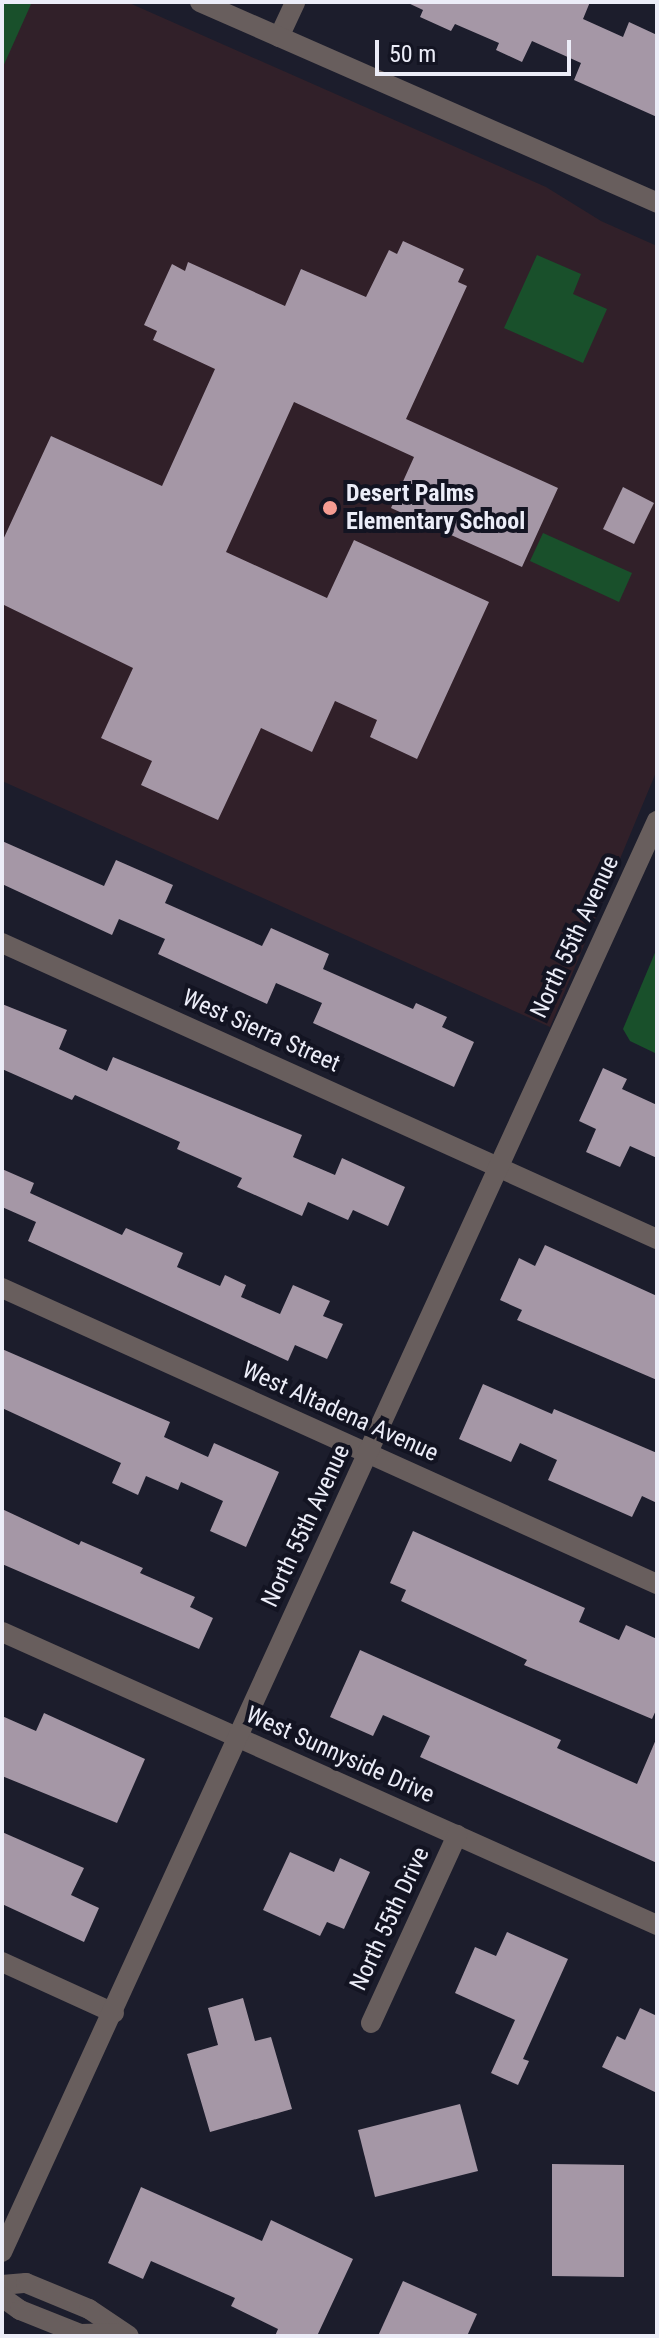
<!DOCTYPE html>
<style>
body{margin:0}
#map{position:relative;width:659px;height:2338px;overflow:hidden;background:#1c1d2c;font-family:"Roboto Condensed",sans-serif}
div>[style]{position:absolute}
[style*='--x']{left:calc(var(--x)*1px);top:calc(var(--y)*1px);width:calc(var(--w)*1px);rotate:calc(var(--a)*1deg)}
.education>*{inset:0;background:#312029}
.green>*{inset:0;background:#19502b}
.building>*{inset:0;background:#a597a6}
.minor>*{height:20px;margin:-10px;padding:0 10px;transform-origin:10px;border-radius:10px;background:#685e5d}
.tertiary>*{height:20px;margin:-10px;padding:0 10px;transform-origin:10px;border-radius:10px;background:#685e5d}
.dots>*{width:22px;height:22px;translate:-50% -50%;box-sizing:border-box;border:4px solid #131422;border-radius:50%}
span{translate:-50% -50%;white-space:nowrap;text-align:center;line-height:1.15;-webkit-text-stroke:8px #131422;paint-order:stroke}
.poi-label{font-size:24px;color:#ecedf8;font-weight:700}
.left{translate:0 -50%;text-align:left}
.street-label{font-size:24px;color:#ecedf8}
.frame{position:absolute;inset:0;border:4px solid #ecedf8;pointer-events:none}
.scale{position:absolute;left:375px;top:40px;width:196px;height:36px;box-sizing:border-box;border:4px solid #ecedf8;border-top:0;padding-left:10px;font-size:24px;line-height:28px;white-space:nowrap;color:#ecedf8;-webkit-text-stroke:6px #131422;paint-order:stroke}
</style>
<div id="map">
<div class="education">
<i style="clip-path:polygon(2px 2px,127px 2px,546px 187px,601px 221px,657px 246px,657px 770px,550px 1027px,2px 781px)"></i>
</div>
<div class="green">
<i style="clip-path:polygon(2px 2px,32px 2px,2px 69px)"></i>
<i style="clip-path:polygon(537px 255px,581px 274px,573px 294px,607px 309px,583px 363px,504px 328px)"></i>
<i style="clip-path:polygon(543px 533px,632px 573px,619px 602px,530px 561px)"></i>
<i style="clip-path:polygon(657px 948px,657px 1054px,630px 1041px,623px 1029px)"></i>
</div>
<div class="building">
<i style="clip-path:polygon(406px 2px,590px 2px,583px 19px,623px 37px,629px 22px,657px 35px,657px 117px,574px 80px,581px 63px,532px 41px,522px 62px,496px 50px,499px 43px,455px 24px,451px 31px,420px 17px,423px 10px)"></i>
<i style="clip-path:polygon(403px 241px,464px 269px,458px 282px,467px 286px,406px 419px,558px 488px,522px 567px,391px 508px,414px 457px,294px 402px,226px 552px,327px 598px,354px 540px,489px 602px,417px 759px,370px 737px,377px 720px,335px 701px,312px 752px,261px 728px,218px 820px,141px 785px,152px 761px,101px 738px,133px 668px,2px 604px,2px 542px,51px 436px,162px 486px,215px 369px,153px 340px,157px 331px,144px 325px,172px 264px,185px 271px,188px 262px,285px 306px,301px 269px,366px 297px,389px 250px,397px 254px)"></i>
<i style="clip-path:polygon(623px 487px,654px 503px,634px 544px,603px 529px)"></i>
<i style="clip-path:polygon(2px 841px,104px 886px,116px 860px,173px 885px,165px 903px,262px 946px,271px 928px,329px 954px,323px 969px,413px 1009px,416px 1003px,447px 1017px,442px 1027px,474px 1042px,454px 1087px,313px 1023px,322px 1003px,276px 983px,267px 1004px,158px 954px,165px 939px,119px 919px,112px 935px,2px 884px)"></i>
<i style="clip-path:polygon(2px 1004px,67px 1030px,59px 1049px,107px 1071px,113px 1057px,302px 1135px,293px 1157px,335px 1175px,342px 1158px,405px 1187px,388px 1226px,353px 1210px,348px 1220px,308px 1202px,302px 1216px,237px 1187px,242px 1178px,177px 1149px,180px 1142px,75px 1095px,72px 1100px,2px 1069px)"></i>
<i style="clip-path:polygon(603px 1068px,627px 1079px,622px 1089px,657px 1105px,657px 1158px,630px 1146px,620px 1167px,586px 1152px,596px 1129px,579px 1121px)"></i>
<i style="clip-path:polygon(2px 1169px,34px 1183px,30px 1193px,122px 1235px,126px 1228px,183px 1253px,177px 1267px,220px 1286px,225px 1275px,246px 1285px,241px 1297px,280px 1314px,293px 1285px,330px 1301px,323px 1316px,343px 1324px,327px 1359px,295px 1345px,288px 1361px,28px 1241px,36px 1222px,2px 1207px)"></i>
<i style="clip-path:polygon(545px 1245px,657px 1296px,657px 1380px,517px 1320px,522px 1310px,500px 1300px,519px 1258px,535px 1266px)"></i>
<i style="clip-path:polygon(2px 1349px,170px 1422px,164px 1437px,208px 1457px,214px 1443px,279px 1472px,246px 1547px,210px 1531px,223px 1501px,181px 1482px,178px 1490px,146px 1476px,138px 1495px,112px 1483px,121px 1463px,2px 1408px)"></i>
<i style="clip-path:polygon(483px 1384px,552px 1414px,554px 1409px,657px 1453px,657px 1503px,642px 1496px,632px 1517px,548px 1480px,557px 1460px,520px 1443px,511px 1462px,459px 1439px)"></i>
<i style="clip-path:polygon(2px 1509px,79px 1545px,81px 1541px,143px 1568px,140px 1573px,195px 1597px,190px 1607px,213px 1618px,199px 1649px,2px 1564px)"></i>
<i style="clip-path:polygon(413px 1531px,585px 1608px,579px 1622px,619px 1640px,626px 1625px,657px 1639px,657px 1708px,652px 1719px,524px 1665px,527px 1660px,401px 1601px,406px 1590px,390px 1583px)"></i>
<i style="clip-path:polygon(360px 1650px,561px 1740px,557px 1748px,637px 1784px,657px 1737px,657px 1863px,420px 1757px,430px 1736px,383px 1715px,373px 1736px,330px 1717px)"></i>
<i style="clip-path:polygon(44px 1713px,145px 1759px,117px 1823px,2px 1776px,2px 1716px,36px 1731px)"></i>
<i style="clip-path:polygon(2px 1832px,84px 1868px,71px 1895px,99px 1908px,84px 1942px,2px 1904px)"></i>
<i style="clip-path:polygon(290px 1852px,334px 1872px,340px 1858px,370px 1872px,344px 1929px,327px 1922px,320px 1936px,263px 1910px)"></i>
<i style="clip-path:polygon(507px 1932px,568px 1959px,523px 2059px,529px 2061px,518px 2085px,491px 2073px,515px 2020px,455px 1993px,475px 1947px,496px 1956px)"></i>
<i style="clip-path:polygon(243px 1998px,255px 2041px,271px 2037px,292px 2109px,210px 2132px,187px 2054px,218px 2045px,208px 2008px)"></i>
<i style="clip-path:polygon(640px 2008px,657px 2016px,657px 2093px,602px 2067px,617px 2036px,625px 2040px)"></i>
<i style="clip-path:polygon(460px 2104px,478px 2171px,375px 2197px,358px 2130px)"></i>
<i style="clip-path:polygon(552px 2164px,624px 2165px,624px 2277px,552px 2276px)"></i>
<i style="clip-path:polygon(141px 2187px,262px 2241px,271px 2220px,353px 2259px,317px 2336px,275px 2336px,278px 2329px,231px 2306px,235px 2298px,151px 2261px,143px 2279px,108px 2263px)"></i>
<i style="clip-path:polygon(403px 2281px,477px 2314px,467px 2336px,378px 2336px)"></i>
</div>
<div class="minor">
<i style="--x:279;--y:37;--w:38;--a:-65"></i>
<i style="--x:2;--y:943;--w:719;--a:24.32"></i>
<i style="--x:2;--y:1288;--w:719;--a:24.32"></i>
<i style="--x:2;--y:1632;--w:718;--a:24.1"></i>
<i style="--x:2;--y:1962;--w:123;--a:24.5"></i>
<i style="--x:371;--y:2023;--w:207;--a:-65.4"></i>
<i style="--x:2;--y:2285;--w:24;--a:-5"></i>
<i style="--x:26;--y:2283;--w:68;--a:22.4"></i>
<i style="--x:89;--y:2309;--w:48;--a:34"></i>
<i style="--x:2;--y:2297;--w:22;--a:36"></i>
<i style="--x:20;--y:2310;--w:65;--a:21.8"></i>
<i style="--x:80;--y:2334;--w:41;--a:-1.4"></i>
</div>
<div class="tertiary">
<i style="--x:200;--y:2;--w:499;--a:23.7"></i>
<i style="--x:2;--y:2252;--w:1574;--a:-65.41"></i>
</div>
<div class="dots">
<i style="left:330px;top:508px;background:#f59c92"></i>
</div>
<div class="poi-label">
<span class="left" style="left:346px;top:508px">Desert Palms<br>Elementary School</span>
</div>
<div class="street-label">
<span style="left:575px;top:937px;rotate:-65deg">North 55th Avenue</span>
<span style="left:261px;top:1031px;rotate:24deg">West Sierra Street</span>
<span style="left:340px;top:1412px;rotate:24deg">West Altadena Avenue</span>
<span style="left:306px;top:1526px;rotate:-65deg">North 55th Avenue</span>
<span style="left:340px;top:1755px;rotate:24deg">West Sunnyside Drive</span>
<span style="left:390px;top:1919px;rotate:-65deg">North 55th Drive</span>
</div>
<div class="frame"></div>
<div class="scale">50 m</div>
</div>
